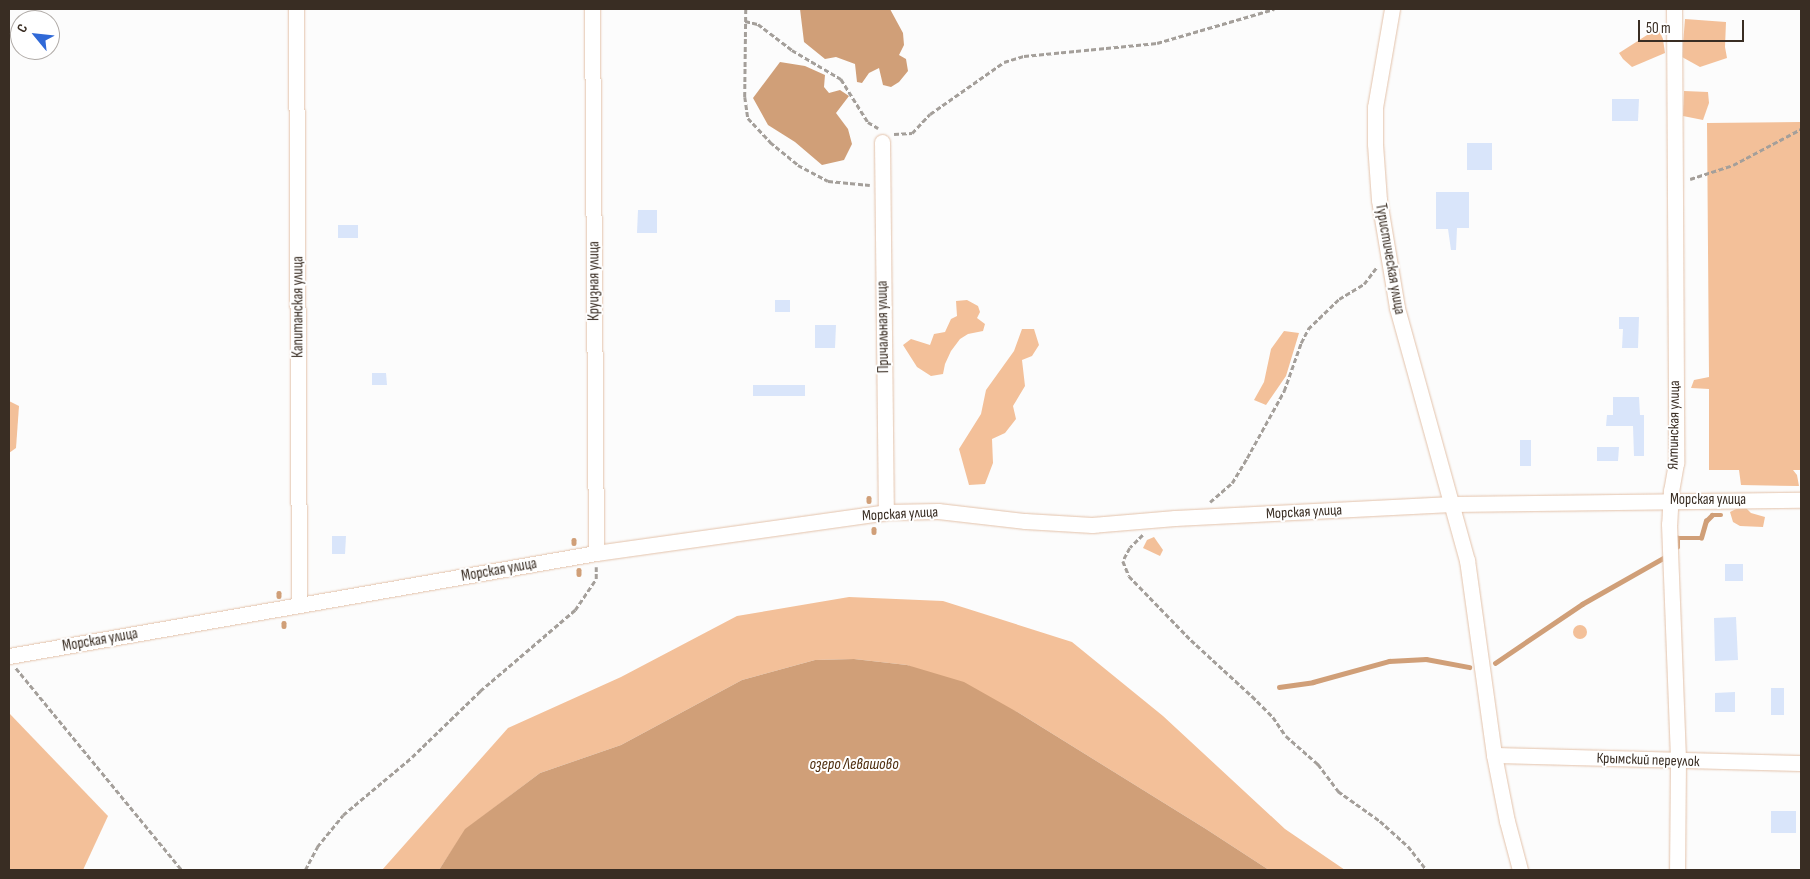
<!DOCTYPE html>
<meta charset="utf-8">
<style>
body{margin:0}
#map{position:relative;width:1810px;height:879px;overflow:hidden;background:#fcfcfc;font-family:"Sofia Sans Condensed",sans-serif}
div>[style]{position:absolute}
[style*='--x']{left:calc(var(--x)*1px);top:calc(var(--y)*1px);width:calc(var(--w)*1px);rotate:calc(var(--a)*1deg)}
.green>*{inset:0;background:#f3c099}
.round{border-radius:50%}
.water>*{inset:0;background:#d09f78}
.stream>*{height:4.5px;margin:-2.25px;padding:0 2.25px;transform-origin:2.25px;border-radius:2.25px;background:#d09f78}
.building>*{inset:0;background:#d9e5fa}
.path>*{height:2.5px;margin-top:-1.25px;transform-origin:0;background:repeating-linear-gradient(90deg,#a49f9a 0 5px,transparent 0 7.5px)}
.roads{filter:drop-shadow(0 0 1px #e3c2aa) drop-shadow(0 0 1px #e3c2aa)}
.street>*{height:15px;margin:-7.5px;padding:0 7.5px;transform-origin:7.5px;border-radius:7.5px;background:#fff}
span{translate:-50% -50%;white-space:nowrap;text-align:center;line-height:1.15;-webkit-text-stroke:4px #fff;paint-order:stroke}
.street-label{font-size:15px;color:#392d23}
.water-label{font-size:16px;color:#4d2c0d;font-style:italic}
.frame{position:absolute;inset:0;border:10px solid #392d23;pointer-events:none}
.north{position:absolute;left:10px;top:10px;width:50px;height:50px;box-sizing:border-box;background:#fff;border:1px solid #b0aba7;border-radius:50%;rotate:298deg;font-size:14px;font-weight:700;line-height:20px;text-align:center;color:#392d23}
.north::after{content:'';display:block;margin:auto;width:18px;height:22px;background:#3069d7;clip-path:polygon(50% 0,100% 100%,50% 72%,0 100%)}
.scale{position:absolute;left:1638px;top:20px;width:106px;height:22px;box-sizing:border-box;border:2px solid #392d23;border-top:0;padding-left:6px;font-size:15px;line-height:18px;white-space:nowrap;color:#392d23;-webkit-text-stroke:4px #fff;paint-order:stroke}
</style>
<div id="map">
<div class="green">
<i style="clip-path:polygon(1685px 19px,1726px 22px,1725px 47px,1727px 58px,1700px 67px,1682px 57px)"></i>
<i style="clip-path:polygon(1658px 28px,1663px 39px,1665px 53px,1632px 67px,1623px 59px,1619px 53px)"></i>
<i style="clip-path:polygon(1684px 91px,1708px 92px,1709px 103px,1703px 120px,1683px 116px)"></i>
<i style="clip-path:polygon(1801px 122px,1801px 470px,1793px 470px,1797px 475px,1799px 486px,1741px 485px,1739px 470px,1709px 470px,1709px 389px,1691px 388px,1694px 380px,1709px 377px,1707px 123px)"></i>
<i style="clip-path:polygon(967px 300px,978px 306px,980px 312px,977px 318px,985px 324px,983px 331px,968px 334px,960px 339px,951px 351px,945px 364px,943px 374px,931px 376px,917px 367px,903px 345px,911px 339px,930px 345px,934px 334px,945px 332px,951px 319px,957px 316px,956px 301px)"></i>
<i style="clip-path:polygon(1022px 329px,1034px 329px,1039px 345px,1032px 356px,1022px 360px,1025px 386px,1013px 406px,1016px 419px,1005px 433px,992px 439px,993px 463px,985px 484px,969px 485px,959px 449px,981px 414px,986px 390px,1014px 351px)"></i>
<i style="clip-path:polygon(1284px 331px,1299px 333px,1286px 376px,1266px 405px,1254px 400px,1264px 382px,1271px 349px)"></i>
<i style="clip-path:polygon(9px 401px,19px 406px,16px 448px,9px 453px)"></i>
<i style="clip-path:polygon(1746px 508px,1751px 513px,1765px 517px,1763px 527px,1740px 526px,1733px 522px,1730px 512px,1736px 509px)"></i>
<i style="clip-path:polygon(1154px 537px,1163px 550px,1160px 556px,1143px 548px,1147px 540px)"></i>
<i style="clip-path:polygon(849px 597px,943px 601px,1072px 642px,1163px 716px,1285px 829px,1345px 870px,1269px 870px,1206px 829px,1019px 713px,907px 665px,854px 659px,815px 660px,742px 680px,621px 745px,540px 773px,466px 829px,439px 870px,382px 870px,508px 728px,621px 677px,737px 616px)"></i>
<i class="round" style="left:1573px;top:625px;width:14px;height:14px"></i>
<i style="clip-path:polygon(9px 713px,108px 816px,83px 870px,9px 870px)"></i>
</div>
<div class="water">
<i style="clip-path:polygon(800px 9px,890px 9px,903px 33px,904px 45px,899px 55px,906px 59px,908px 71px,899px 82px,891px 87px,883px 85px,879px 68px,869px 73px,862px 83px,857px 82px,855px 64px,836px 57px,825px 59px,804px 42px)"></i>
<i style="clip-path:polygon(780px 62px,805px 66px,825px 75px,824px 87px,829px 93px,840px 90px,849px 96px,836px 113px,848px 129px,852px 144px,844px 160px,822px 165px,795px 142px,768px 125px,753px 98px)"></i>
<i style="clip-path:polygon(854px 659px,907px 665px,964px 682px,1019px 713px,1206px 829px,1269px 870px,439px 870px,465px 829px,540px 773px,621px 745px,742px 680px,815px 660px)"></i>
</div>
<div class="stream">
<i style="--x:869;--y:498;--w:3;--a:90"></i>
<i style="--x:874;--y:529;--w:3;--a:90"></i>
<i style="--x:574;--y:540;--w:3;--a:90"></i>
<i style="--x:1677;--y:547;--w:9;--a:-90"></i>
<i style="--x:1677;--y:538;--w:24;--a:0"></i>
<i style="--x:1701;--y:538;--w:18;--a:-74"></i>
<i style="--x:1706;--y:521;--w:8;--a:-45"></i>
<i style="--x:1712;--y:515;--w:9;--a:0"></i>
<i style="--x:579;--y:570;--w:4;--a:90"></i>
<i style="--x:279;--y:593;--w:3;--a:90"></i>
<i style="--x:284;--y:623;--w:3;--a:90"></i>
<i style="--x:1495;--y:663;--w:105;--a:-34.1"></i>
<i style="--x:1582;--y:604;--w:95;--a:-29.5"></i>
<i style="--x:1279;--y:687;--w:34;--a:-8"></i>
<i style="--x:1313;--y:682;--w:79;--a:-15.4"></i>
<i style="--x:1389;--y:661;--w:37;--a:-3"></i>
<i style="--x:1426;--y:659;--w:44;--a:10.5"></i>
</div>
<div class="building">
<i style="clip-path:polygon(1612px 99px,1639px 99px,1638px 121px,1612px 121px)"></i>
<i style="clip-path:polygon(1467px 143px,1492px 143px,1492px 170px,1467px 170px)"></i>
<i style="clip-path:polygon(1436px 192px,1469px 192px,1469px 228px,1457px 228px,1456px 250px,1451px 250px,1448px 229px,1436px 229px)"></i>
<i style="clip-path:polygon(638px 210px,657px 210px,657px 233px,637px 233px)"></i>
<i style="clip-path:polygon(338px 225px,358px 225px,358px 238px,338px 238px)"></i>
<i style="clip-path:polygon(775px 300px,790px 300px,790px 312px,775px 312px)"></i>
<i style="clip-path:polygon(1619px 317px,1639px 317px,1638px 348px,1622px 348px,1623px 329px,1619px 329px)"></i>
<i style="clip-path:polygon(815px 325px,836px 325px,835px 348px,815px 348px)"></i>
<i style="clip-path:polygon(372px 373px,386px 373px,387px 385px,372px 385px)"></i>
<i style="clip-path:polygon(753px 385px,805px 385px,805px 396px,753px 396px)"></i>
<i style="clip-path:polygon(1613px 397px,1639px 397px,1640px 415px,1644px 415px,1644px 456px,1634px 456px,1633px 426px,1606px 426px,1607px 415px,1613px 415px)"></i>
<i style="clip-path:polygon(1520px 440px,1531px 440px,1531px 466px,1520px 466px)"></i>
<i style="clip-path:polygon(1597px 447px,1619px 447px,1618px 461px,1597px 461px)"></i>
<i style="clip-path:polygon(332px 536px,346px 536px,345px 554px,332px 554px)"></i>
<i style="clip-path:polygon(1725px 564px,1743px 564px,1743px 581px,1725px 581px)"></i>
<i style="clip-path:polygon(1736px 617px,1738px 660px,1715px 661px,1714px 618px)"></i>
<i style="clip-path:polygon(1771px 688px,1784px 688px,1784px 715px,1771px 715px)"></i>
<i style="clip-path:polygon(1735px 692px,1735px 712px,1715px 712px,1715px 693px)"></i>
<i style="clip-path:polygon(1771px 811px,1796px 811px,1796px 833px,1771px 833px)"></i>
</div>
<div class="path">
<i style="--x:746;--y:9;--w:88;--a:90.7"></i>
<i style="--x:745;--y:97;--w:21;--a:82"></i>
<i style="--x:748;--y:118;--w:33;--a:47"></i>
<i style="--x:770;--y:142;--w:36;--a:39"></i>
<i style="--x:798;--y:165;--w:34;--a:28"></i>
<i style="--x:828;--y:181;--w:42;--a:5.4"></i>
<i style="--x:745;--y:21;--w:13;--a:13"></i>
<i style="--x:758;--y:24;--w:43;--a:37.4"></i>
<i style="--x:792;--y:50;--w:57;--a:30.6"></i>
<i style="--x:841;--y:79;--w:51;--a:57.9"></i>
<i style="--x:868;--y:122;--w:12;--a:31"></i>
<i style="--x:894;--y:134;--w:18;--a:-3"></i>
<i style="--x:912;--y:133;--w:26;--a:-47"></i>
<i style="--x:930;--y:114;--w:90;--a:-35.1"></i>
<i style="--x:1004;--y:62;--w:21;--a:-17"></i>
<i style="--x:1024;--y:56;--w:134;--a:-5.6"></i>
<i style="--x:1157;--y:43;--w:122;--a:-16.2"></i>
<i style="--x:1690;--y:179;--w:45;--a:-18"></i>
<i style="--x:1733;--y:165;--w:77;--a:-27.9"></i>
<i style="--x:1210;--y:502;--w:29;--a:-41"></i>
<i style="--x:1232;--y:483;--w:29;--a:-59"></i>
<i style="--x:1247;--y:458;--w:77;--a:-61.1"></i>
<i style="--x:1284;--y:391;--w:51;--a:-70.5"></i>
<i style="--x:1301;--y:343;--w:16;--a:-63"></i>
<i style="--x:1308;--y:329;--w:43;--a:-44.1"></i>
<i style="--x:1339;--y:299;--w:29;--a:-31"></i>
<i style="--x:1364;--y:284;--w:20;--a:-53"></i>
<i style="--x:1143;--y:535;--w:18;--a:135"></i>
<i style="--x:1130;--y:548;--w:15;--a:118"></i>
<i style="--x:1123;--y:561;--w:16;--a:68"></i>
<i style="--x:1129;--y:576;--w:89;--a:45.9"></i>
<i style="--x:1191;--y:640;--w:83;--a:42.6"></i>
<i style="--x:1252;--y:696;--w:30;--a:45"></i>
<i style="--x:1273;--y:717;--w:23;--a:56"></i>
<i style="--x:1286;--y:736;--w:43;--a:41.2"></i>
<i style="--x:1318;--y:764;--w:34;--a:53"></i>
<i style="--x:1338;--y:791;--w:52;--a:35.5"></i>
<i style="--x:1380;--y:821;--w:38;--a:42"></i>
<i style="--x:1408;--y:846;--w:31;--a:52"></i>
<i style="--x:16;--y:668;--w:261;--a:50.6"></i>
<i style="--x:305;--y:870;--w:26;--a:-62"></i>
<i style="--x:317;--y:847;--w:41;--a:-50.9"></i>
<i style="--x:343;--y:815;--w:90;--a:-40"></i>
<i style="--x:412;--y:757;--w:95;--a:-44.1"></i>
<i style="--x:480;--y:691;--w:125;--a:-40.5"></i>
<i style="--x:575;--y:610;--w:37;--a:-56"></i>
<i style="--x:596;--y:579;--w:12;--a:-90"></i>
</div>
<div class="roads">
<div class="street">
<i style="--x:296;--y:9;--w:596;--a:89.71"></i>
<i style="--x:592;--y:9;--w:544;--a:89.58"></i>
<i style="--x:1392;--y:9;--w:99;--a:99.8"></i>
<i style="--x:1375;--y:107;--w:37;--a:90"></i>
<i style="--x:1375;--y:144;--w:56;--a:85.9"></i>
<i style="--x:1379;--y:200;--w:109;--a:80.5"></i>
<i style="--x:1397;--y:308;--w:262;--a:74.5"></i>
<i style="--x:1467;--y:560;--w:197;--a:82.1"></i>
<i style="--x:1494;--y:755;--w:67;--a:78.9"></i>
<i style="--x:1507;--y:821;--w:51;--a:75.1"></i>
<i style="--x:1674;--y:9;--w:454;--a:89.7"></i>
<i style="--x:1676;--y:463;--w:27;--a:100"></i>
<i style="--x:1671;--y:490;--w:34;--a:93"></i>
<i style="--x:1669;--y:524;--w:237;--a:87.8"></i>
<i style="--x:1678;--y:761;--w:109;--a:90.5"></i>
<i style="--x:882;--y:142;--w:370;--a:89.4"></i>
<i style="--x:9;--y:656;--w:596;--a:-9.95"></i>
<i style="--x:596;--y:553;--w:293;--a:-8"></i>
<i style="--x:886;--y:512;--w:52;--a:-1.1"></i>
<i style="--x:938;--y:511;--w:88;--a:6.6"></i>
<i style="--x:1025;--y:521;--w:67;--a:3.4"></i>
<i style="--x:1092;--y:525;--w:83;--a:-4.8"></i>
<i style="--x:1175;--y:518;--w:277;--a:-2.9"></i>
<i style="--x:1452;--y:504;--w:349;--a:-0.7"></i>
<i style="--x:1494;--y:755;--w:307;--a:1.5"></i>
</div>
</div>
<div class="street-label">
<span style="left:1390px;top:259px;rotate:80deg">Туристическая улица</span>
<span style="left:594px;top:281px;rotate:-90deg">Круизная улица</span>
<span style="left:298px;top:307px;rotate:-90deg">Капитанская улица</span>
<span style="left:883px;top:327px;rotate:-91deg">Причальная улица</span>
<span style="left:1674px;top:425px;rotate:-89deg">Ялтинская улица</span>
<span style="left:1708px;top:500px">Морская улица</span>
<span style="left:1304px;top:512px;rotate:-3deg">Морская улица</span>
<span style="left:900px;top:514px;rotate:-3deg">Морская улица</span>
<span style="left:499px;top:570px;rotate:-10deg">Морская улица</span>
<span style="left:100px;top:640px;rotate:-10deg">Морская улица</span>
<span style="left:1648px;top:760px;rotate:2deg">Крымский переулок</span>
</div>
<div class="water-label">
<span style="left:854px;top:765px">озеро Левашово</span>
</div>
<div class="frame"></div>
<div class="north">С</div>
<div class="scale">50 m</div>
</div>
